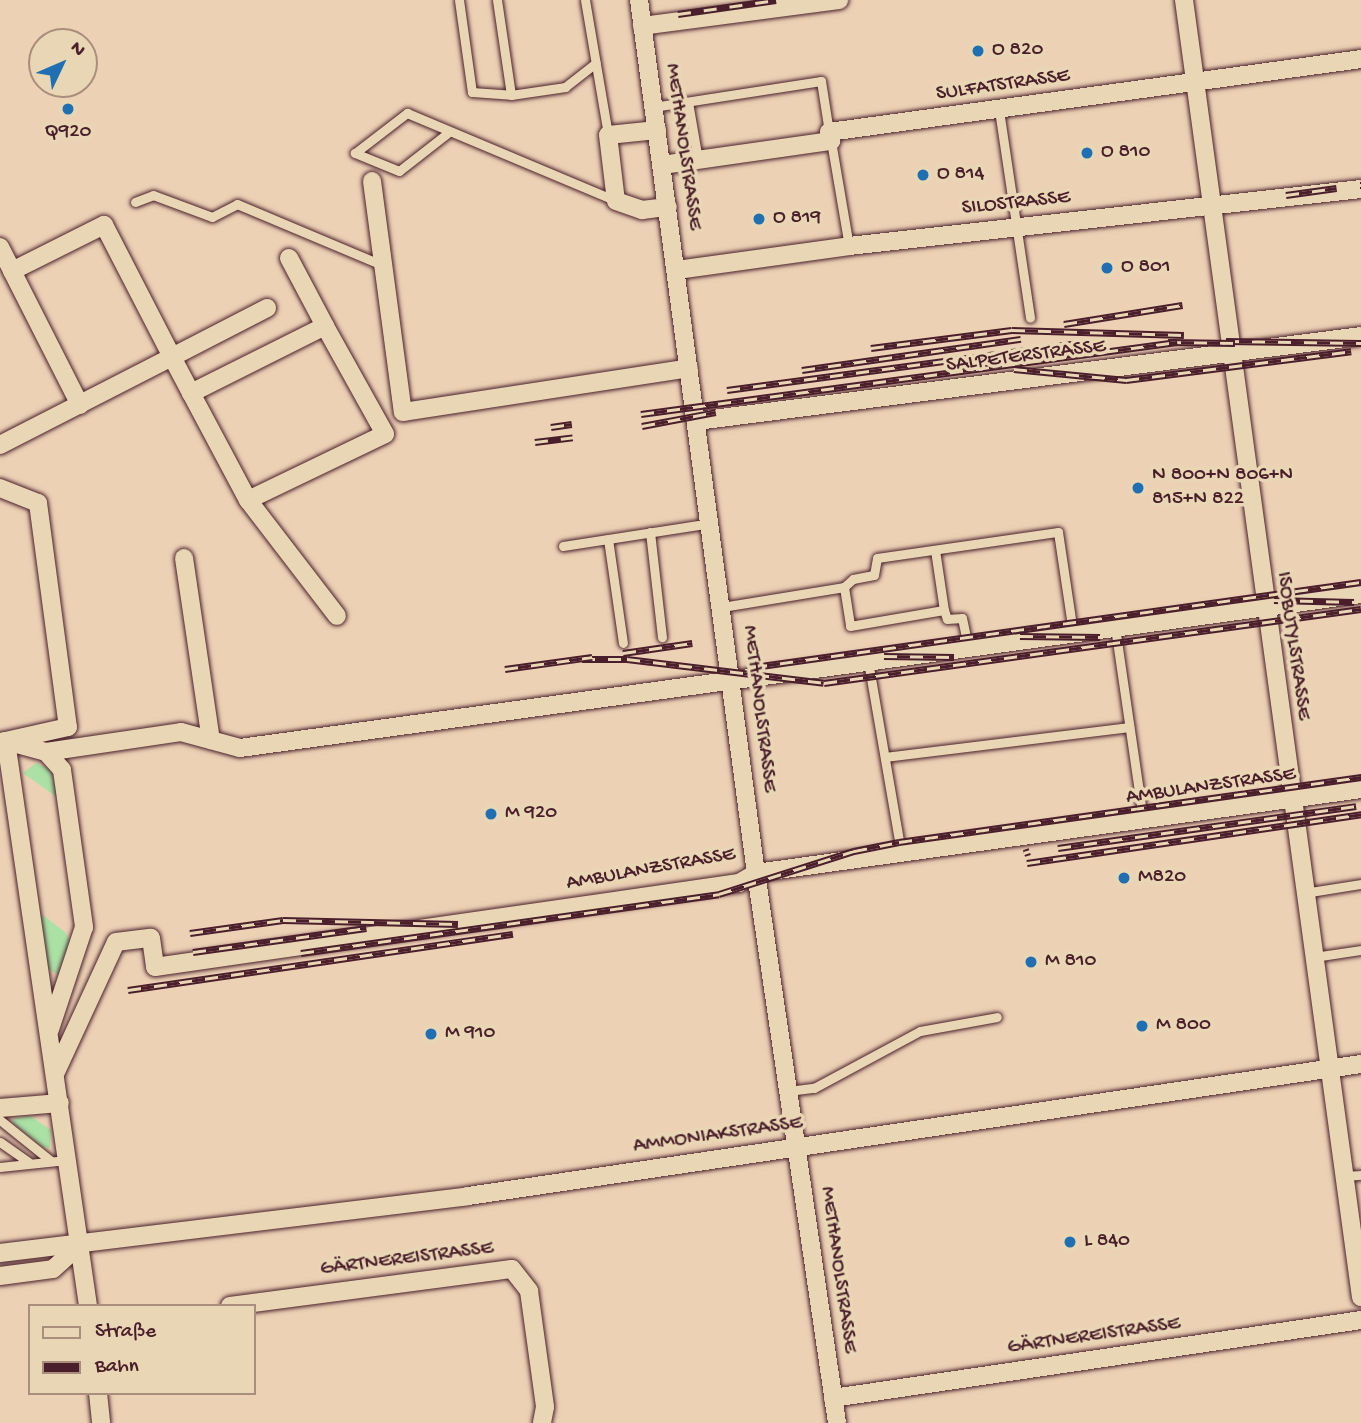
<!DOCTYPE html>
<meta charset="utf-8">
<style>
body{margin:0}
#map{position:relative;width:1361px;height:1423px;overflow:hidden;background:#ecd1b5;font-family:"Gochi Hand",sans-serif}
div>[style]{position:absolute}
[style*='--x']{left:calc(var(--x)*1px);top:calc(var(--y)*1px);width:calc(var(--w)*1px);rotate:calc(var(--a)*1deg)}
.green>*{inset:0;background:#abe1a5}
.roads{filter:drop-shadow(0 0 2px #4a1f2b) drop-shadow(0 0 2px #4a1f2b)}
.lane>*{height:9px;margin:-4.5px;padding:0 4.5px;transform-origin:4.5px;border-radius:4.5px;background:#e9d6b4}
.street>*{height:18px;margin:-9px;padding:0 9px;transform-origin:9px;border-radius:9px;background:#e9d6b4}
.rail>*{height:7px;margin-top:-3.5px;transform-origin:0;background:repeating-linear-gradient(90deg,#e9d6b4 0 13px,#4a1f2b 0 26px);box-sizing:border-box;border-block:2px solid #4a1f2b}
.dots>*{width:19px;height:19px;translate:-50% -50%;box-sizing:border-box;border:4px solid #e9d6b4;border-radius:50%}
span{translate:-50% -50%;white-space:nowrap;text-align:center;line-height:1.15;-webkit-text-stroke:7px #e9d6b4;paint-order:stroke}
.poi-label{font-size:21px;color:#4a1f2b}
.left{translate:0 -50%;text-align:left}
.street-label{font-size:21px;color:#4a1f2b}
.legend{position:absolute;left:28px;top:1304px;width:228px;height:91px;box-sizing:border-box;background:#e9d6b4;border:2px solid #a98d7d;margin:0;padding:9px 12px;list-style:none;font-size:21px;color:#4a1f2b}
.legend li{display:flex;align-items:center;gap:14px;height:35px}
.legend b{width:35px;border:2px solid #a98d7d}
.north{position:absolute;left:28px;top:28px;width:70px;height:70px;box-sizing:border-box;background:#e9d6b4;border:2px solid #a98d7d;border-radius:50%;rotate:46deg;font-size:19px;font-weight:700;line-height:28px;text-align:center;color:#4a1f2b}
.north::after{content:'';display:block;margin:auto;width:24px;height:32px;background:#1f6fb2;clip-path:polygon(50% 0,100% 100%,50% 72%,0 100%)}
</style>
<div id="map">
<div class="green">
<i style="clip-path:polygon(36px 763px,51px 769px,58px 798px,23px 773px)"></i>
<i style="clip-path:polygon(40px 913px,65px 932px,72px 944px,61px 976px,48px 969px)"></i>
<i style="clip-path:polygon(30px 1116px,51px 1130px,50px 1148px,43px 1147px,12px 1123px,14px 1118px)"></i>
</div>
<div class="roads">
<div class="lane">
<i style="--x:459;--y:0;--w:93;--a:82"></i>
<i style="--x:472;--y:92;--w:39;--a:4"></i>
<i style="--x:511;--y:95;--w:55;--a:-8.4"></i>
<i style="--x:565;--y:87;--w:39;--a:-38"></i>
<i style="--x:497;--y:0;--w:96;--a:81.6"></i>
<i style="--x:585;--y:0;--w:137;--a:80.3"></i>
<i style="--x:688;--y:102;--w:59;--a:80.2"></i>
<i style="--x:653;--y:107;--w:170;--a:-8.8"></i>
<i style="--x:821;--y:81;--w:52;--a:81.1"></i>
<i style="--x:999;--y:110;--w:210;--a:81.5"></i>
<i style="--x:449;--y:132;--w:63;--a:142"></i>
<i style="--x:399;--y:171;--w:48;--a:-157.8"></i>
<i style="--x:355;--y:153;--w:66;--a:-37.6"></i>
<i style="--x:407;--y:113;--w:227;--a:22.8"></i>
<i style="--x:831;--y:141;--w:107;--a:80.3"></i>
<i style="--x:135;--y:202;--w:19;--a:-21"></i>
<i style="--x:153;--y:195;--w:63;--a:20.4"></i>
<i style="--x:212;--y:217;--w:28;--a:-27"></i>
<i style="--x:237;--y:204;--w:157;--a:22.8"></i>
<i style="--x:650;--y:532;--w:106;--a:83.5"></i>
<i style="--x:608;--y:539;--w:105;--a:81.8"></i>
<i style="--x:563;--y:546;--w:150;--a:-8.8"></i>
<i style="--x:935;--y:550;--w:61;--a:81.5"></i>
<i style="--x:844;--y:587;--w:39;--a:81"></i>
<i style="--x:850;--y:626;--w:95;--a:-9.7"></i>
<i style="--x:944;--y:610;--w:9;--a:72"></i>
<i style="--x:947;--y:619;--w:15;--a:-4"></i>
<i style="--x:962;--y:618;--w:29;--a:78"></i>
<i style="--x:722;--y:607;--w:124;--a:-9.3"></i>
<i style="--x:844;--y:587;--w:12;--a:-42"></i>
<i style="--x:853;--y:579;--w:21;--a:-11"></i>
<i style="--x:874;--y:575;--w:17;--a:-80"></i>
<i style="--x:877;--y:558;--w:183;--a:-8.2"></i>
<i style="--x:1058;--y:532;--w:101;--a:81.5"></i>
<i style="--x:1115;--y:627;--w:194;--a:81.7"></i>
<i style="--x:868;--y:661;--w:194;--a:80.2"></i>
<i style="--x:885;--y:757;--w:246;--a:-7"></i>
<i style="--x:1304;--y:893;--w:58;--a:-9"></i>
<i style="--x:1314;--y:957;--w:48;--a:-8.5"></i>
<i style="--x:788;--y:1091;--w:26;--a:-7"></i>
<i style="--x:814;--y:1088;--w:120;--a:-28.3"></i>
<i style="--x:920;--y:1031;--w:78;--a:-10.3"></i>
<i style="--x:0;--y:1120;--w:65;--a:38.8"></i>
<i style="--x:0;--y:1142;--w:35;--a:35"></i>
<i style="--x:0;--y:1167;--w:67;--a:-6"></i>
<i style="--x:1345;--y:1176;--w:16;--a:-4"></i>
</div>
<div class="street">
<i style="--x:639;--y:0;--w:881;--a:82.37"></i>
<i style="--x:756;--y:873;--w:556;--a:81.62"></i>
<i style="--x:1184;--y:0;--w:1309;--a:82.23"></i>
<i style="--x:642;--y:26;--w:199;--a:-7.5"></i>
<i style="--x:657;--y:130;--w:49;--a:174.2"></i>
<i style="--x:608;--y:135;--w:66;--a:83.1"></i>
<i style="--x:616;--y:201;--w:28;--a:19"></i>
<i style="--x:642;--y:210;--w:26;--a:-7"></i>
<i style="--x:662;--y:165;--w:171;--a:-8.1"></i>
<i style="--x:831;--y:141;--w:9;--a:-103"></i>
<i style="--x:829;--y:132;--w:537;--a:-7.81"></i>
<i style="--x:372;--y:181;--w:233;--a:82.4"></i>
<i style="--x:403;--y:412;--w:289;--a:-8.7"></i>
<i style="--x:0;--y:247;--w:27;--a:63"></i>
<i style="--x:289;--y:258;--w:77;--a:62.1"></i>
<i style="--x:677;--y:270;--w:174;--a:-7.9"></i>
<i style="--x:849;--y:246;--w:515;--a:-6.35"></i>
<i style="--x:80;--y:405;--w:150;--a:-116.9"></i>
<i style="--x:12;--y:271;--w:103;--a:-26.6"></i>
<i style="--x:104;--y:225;--w:148;--a:62.7"></i>
<i style="--x:172;--y:357;--w:107;--a:-27.3"></i>
<i style="--x:697;--y:421;--w:669;--a:-7.29"></i>
<i style="--x:0;--y:445;--w:193;--a:-27.1"></i>
<i style="--x:172;--y:357;--w:41;--a:62.2"></i>
<i style="--x:191;--y:393;--w:121;--a:62"></i>
<i style="--x:248;--y:500;--w:152;--a:-25.7"></i>
<i style="--x:385;--y:434;--w:124;--a:-119.1"></i>
<i style="--x:325;--y:326;--w:150;--a:153.4"></i>
<i style="--x:0;--y:488;--w:41;--a:21.5"></i>
<i style="--x:38;--y:503;--w:226;--a:82.4"></i>
<i style="--x:68;--y:727;--w:64;--a:167.3"></i>
<i style="--x:248;--y:500;--w:146;--a:52.5"></i>
<i style="--x:184;--y:558;--w:184;--a:81.6"></i>
<i style="--x:6;--y:741;--w:41;--a:15.4"></i>
<i style="--x:46;--y:752;--w:136;--a:-8.4"></i>
<i style="--x:181;--y:732;--w:61;--a:15.2"></i>
<i style="--x:240;--y:748;--w:1132;--a:-7.82"></i>
<i style="--x:0;--y:742;--w:6;--a:-9"></i>
<i style="--x:6;--y:741;--w:571;--a:81.74"></i>
<i style="--x:46;--y:752;--w:24;--a:48"></i>
<i style="--x:62;--y:770;--w:159;--a:82"></i>
<i style="--x:84;--y:927;--w:108;--a:108.4"></i>
<i style="--x:55;--y:1074;--w:145;--a:-65.2"></i>
<i style="--x:116;--y:942;--w:35;--a:-7"></i>
<i style="--x:151;--y:938;--w:29;--a:82"></i>
<i style="--x:155;--y:967;--w:590;--a:-8.19"></i>
<i style="--x:739;--y:883;--w:20;--a:-30"></i>
<i style="--x:756;--y:873;--w:611;--a:-7.9"></i>
<i style="--x:0;--y:1108;--w:60;--a:-4.8"></i>
<i style="--x:0;--y:1253;--w:471;--a:-6.9"></i>
<i style="--x:468;--y:1196;--w:903;--a:-8.41"></i>
<i style="--x:0;--y:1276;--w:53;--a:-7.5"></i>
<i style="--x:53;--y:1269;--w:38;--a:-42"></i>
<i style="--x:230;--y:1306;--w:284;--a:-7.5"></i>
<i style="--x:512;--y:1269;--w:28;--a:52"></i>
<i style="--x:529;--y:1291;--w:117;--a:82.1"></i>
<i style="--x:545;--y:1407;--w:16;--a:101"></i>
<i style="--x:98;--y:1393;--w:30;--a:84"></i>
<i style="--x:833;--y:1398;--w:534;--a:-8.4"></i>
</div>
</div>
<div class="rail">
<i style="--x:678;--y:14;--w:99;--a:-8.1"></i>
<i style="--x:1360;--y:185;--w:1;--a:0"></i>
<i style="--x:1286;--y:195;--w:51;--a:-7.8"></i>
<i style="--x:1064;--y:324;--w:120;--a:-9.1"></i>
<i style="--x:1226;--y:341;--w:135;--a:0.8"></i>
<i style="--x:1168;--y:342;--w:67;--a:0.9"></i>
<i style="--x:871;--y:348;--w:142;--a:-7.3"></i>
<i style="--x:1012;--y:330;--w:172;--a:1.7"></i>
<i style="--x:1014;--y:369;--w:113;--a:5.6"></i>
<i style="--x:1126;--y:380;--w:227;--a:-7.3"></i>
<i style="--x:802;--y:370;--w:221;--a:-8.1"></i>
<i style="--x:727;--y:390;--w:363;--a:-7.6"></i>
<i style="--x:641;--y:414;--w:541;--a:-7.65"></i>
<i style="--x:642;--y:426;--w:75;--a:-10.7"></i>
<i style="--x:551;--y:427;--w:21;--a:-8"></i>
<i style="--x:535;--y:442;--w:38;--a:-7"></i>
<i style="--x:1274;--y:600;--w:80;--a:1.4"></i>
<i style="--x:1020;--y:636;--w:80;--a:0.7"></i>
<i style="--x:623;--y:653;--w:70;--a:-8.2"></i>
<i style="--x:884;--y:656;--w:70;--a:0.8"></i>
<i style="--x:582;--y:659;--w:45;--a:0"></i>
<i style="--x:627;--y:659;--w:198;--a:6.9"></i>
<i style="--x:824;--y:683;--w:542;--a:-7.85"></i>
<i style="--x:754;--y:667;--w:613;--a:-7.97"></i>
<i style="--x:505;--y:669;--w:88;--a:-7.9"></i>
<i style="--x:1058;--y:848;--w:301;--a:-8"></i>
<i style="--x:1024;--y:853;--w:6;--a:-18"></i>
<i style="--x:1027;--y:863;--w:338;--a:-8.3"></i>
<i style="--x:190;--y:933;--w:94;--a:-8"></i>
<i style="--x:283;--y:920;--w:175;--a:1.3"></i>
<i style="--x:193;--y:952;--w:175;--a:-7.9"></i>
<i style="--x:301;--y:953;--w:422;--a:-8"></i>
<i style="--x:719;--y:894;--w:142;--a:-17.7"></i>
<i style="--x:854;--y:851;--w:46;--a:-11.3"></i>
<i style="--x:899;--y:842;--w:467;--a:-8"></i>
<i style="--x:128;--y:990;--w:389;--a:-8.3"></i>
</div>
<div class="dots">
<i style="left:978px;top:51px;background:#1f6fb2"></i>
<i style="left:68px;top:109px;background:#1f6fb2"></i>
<i style="left:1087px;top:153px;background:#1f6fb2"></i>
<i style="left:923px;top:175px;background:#1f6fb2"></i>
<i style="left:759px;top:219px;background:#1f6fb2"></i>
<i style="left:1107px;top:268px;background:#1f6fb2"></i>
<i style="left:1138px;top:488px;background:#1f6fb2"></i>
<i style="left:491px;top:814px;background:#1f6fb2"></i>
<i style="left:1124px;top:878px;background:#1f6fb2"></i>
<i style="left:1031px;top:962px;background:#1f6fb2"></i>
<i style="left:1142px;top:1026px;background:#1f6fb2"></i>
<i style="left:431px;top:1034px;background:#1f6fb2"></i>
<i style="left:1070px;top:1242px;background:#1f6fb2"></i>
</div>
<div class="poi-label">
<span class="left" style="left:992px;top:51px">O 820</span>
<span style="left:68px;top:133px">Q920</span>
<span class="left" style="left:1101px;top:153px">O 810</span>
<span class="left" style="left:937px;top:175px">O 814</span>
<span class="left" style="left:773px;top:219px">O 819</span>
<span class="left" style="left:1121px;top:268px">O 801</span>
<span class="left" style="left:1152px;top:488px">N 800+N 806+N<br>815+N 822</span>
<span class="left" style="left:505px;top:814px">M 920</span>
<span class="left" style="left:1138px;top:878px">M820</span>
<span class="left" style="left:1045px;top:962px">M 810</span>
<span class="left" style="left:1156px;top:1026px">M 800</span>
<span class="left" style="left:445px;top:1034px">M 910</span>
<span class="left" style="left:1084px;top:1242px">L 840</span>
</div>
<div class="street-label">
<span style="left:1003px;top:86px;rotate:-8deg">SULFATSTRASSE</span>
<span style="left:682px;top:147px;rotate:82deg">METHANOLSTRASSE</span>
<span style="left:1016px;top:204px;rotate:-6deg">SILOSTRASSE</span>
<span style="left:1026px;top:357px;rotate:-7deg">SALPETERSTRASSE</span>
<span style="left:1292px;top:646px;rotate:82deg">ISOBUTYLSTRASSE</span>
<span style="left:758px;top:709px;rotate:83deg">METHANOLSTRASSE</span>
<span style="left:1211px;top:787px;rotate:-8deg">AMBULANZSTRASSE</span>
<span style="left:651px;top:870px;rotate:-10deg">AMBULANZSTRASSE</span>
<span style="left:718px;top:1136px;rotate:-8deg">AMMONIAKSTRASSE</span>
<span style="left:407px;top:1260px;rotate:-7deg">GÄRTNEREISTRASSE</span>
<span style="left:837px;top:1270px;rotate:82deg">METHANOLSTRASSE</span>
<span style="left:1094px;top:1337px;rotate:-8deg">GÄRTNEREISTRASSE</span>
</div>
<ul class="legend">
<li><b style="height:9px;background:#e9d6b4"></b>Straße</li>
<li><b style="height:9px;background:#4a1f2b"></b>Bahn</li>
</ul>
<div class="north">N</div>
</div>
